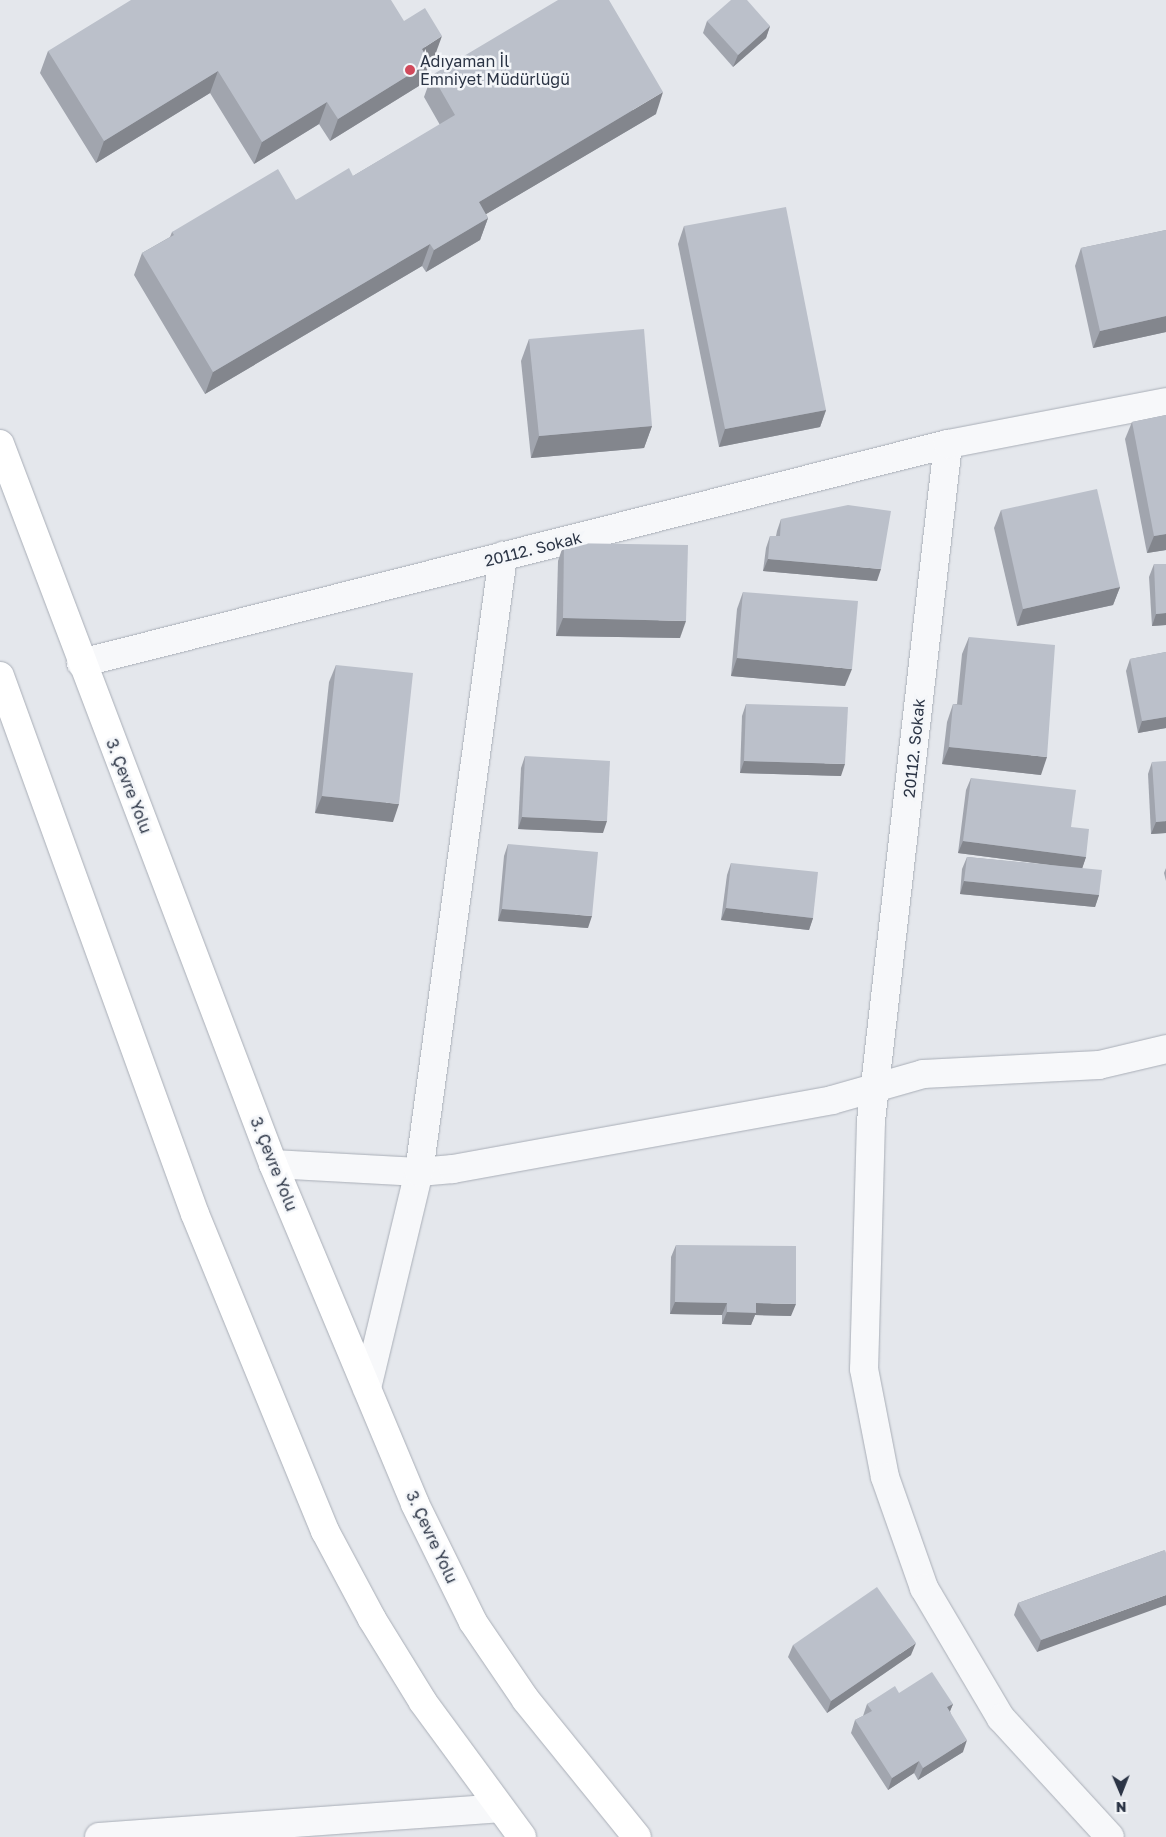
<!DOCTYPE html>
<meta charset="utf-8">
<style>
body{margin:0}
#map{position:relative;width:1166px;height:1837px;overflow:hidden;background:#e4e7ec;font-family:"Golos Text",sans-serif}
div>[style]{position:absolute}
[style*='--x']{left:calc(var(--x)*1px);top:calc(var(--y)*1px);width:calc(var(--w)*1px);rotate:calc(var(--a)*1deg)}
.roads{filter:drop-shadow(0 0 1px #a9aeb7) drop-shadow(0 0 1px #a9aeb7)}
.street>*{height:28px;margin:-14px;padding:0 14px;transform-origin:14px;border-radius:14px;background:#f7f8fa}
.secondary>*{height:28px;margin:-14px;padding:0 14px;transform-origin:14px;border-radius:14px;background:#fff}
.wall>*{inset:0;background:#a1a5ae}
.shaded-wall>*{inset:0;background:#83868d}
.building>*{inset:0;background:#bbc0ca}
.dots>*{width:14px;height:14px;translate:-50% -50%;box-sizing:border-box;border:2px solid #f4f6f9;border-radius:50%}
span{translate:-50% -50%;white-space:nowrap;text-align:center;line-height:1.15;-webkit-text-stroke:5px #f4f6f9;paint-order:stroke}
.poi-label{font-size:16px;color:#2b3445}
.left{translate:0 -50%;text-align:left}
.street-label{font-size:16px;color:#2b3445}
.north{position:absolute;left:1096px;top:1767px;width:50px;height:50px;-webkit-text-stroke:4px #f4f6f9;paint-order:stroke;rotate:179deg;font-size:14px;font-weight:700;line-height:20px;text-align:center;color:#2b3445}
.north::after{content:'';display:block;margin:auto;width:18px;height:22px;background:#2b3445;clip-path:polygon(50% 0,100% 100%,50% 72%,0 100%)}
</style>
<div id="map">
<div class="roads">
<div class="street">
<i style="--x:948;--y:444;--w:681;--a:96.49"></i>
<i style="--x:871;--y:1121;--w:248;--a:91.6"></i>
<i style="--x:864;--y:1369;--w:110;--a:79"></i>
<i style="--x:885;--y:1477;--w:118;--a:70.6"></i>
<i style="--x:924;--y:1588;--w:151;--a:59.4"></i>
<i style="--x:1001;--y:1718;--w:161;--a:47.5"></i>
<i style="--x:81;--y:663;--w:894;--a:-14.18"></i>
<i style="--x:948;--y:444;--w:222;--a:-10.9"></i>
<i style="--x:273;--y:1164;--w:146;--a:3.1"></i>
<i style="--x:419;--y:1172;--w:34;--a:-5"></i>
<i style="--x:453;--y:1169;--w:385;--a:-10.3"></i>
<i style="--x:832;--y:1100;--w:95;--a:-15.9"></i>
<i style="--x:923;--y:1074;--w:176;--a:-2.9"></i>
<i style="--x:1099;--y:1065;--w:69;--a:-13.4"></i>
<i style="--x:367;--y:1388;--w:222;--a:-76.5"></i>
<i style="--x:419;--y:1172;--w:622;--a:-82.23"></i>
<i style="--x:99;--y:1837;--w:401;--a:-4.1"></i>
</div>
<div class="secondary">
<i style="--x:0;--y:444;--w:770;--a:69.23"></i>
<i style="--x:273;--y:1164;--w:368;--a:67.3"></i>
<i style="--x:415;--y:1504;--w:131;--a:63.8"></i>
<i style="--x:473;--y:1622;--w:94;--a:55.8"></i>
<i style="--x:526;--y:1700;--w:176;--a:51"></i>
<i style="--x:0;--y:676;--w:572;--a:70.08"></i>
<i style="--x:195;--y:1214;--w:343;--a:67.7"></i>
<i style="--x:325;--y:1531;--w:100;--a:61.9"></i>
<i style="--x:372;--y:1619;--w:97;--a:58.4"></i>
<i style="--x:423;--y:1702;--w:167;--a:53.7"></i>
</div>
</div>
<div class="wall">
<i style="clip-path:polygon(404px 21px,434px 58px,429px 61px,430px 62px,422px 84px,330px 141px,319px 124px,254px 164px,210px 93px,96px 163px,40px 73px,48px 51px)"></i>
<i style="clip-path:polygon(707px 21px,770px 26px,766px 38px,733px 67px,703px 33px)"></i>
<i style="clip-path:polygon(432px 75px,656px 114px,486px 214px,488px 218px,480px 240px,426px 272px,422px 266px,205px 394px,134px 275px,142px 253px,170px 237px,172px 232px,296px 200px,353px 176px,440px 125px,424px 97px)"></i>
<i style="clip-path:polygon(684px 226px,826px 410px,820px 427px,719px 447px,678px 244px)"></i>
<i style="clip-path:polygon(1166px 230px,1166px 332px,1093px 348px,1075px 266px,1081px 248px)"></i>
<i style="clip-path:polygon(529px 339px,652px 426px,644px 448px,531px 458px,521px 361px)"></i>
<i style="clip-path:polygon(1166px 415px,1166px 550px,1147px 553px,1125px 439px,1132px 422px)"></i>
<i style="clip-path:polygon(1001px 510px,1120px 587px,1113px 605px,1017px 626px,994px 528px)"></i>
<i style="clip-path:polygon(781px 519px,877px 581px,763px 571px,766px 548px,770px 536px,776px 536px,777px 531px)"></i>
<i style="clip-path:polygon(564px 543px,680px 638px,556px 636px,558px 561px)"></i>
<i style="clip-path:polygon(1154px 564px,1166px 564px,1166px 625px,1152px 626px,1149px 577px)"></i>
<i style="clip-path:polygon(743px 592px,845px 686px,731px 676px,737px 609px)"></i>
<i style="clip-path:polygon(969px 637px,1041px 775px,942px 764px,947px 722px,953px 704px,957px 704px,962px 654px)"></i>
<i style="clip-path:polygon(1166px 652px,1166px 728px,1138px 733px,1126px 671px,1130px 659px)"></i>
<i style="clip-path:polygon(336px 665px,393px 822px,315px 813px,329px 682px)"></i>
<i style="clip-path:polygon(746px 704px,841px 776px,740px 773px,742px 716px)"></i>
<i style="clip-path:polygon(525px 756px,603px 833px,518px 829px,521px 768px)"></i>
<i style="clip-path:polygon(1152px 762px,1166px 833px,1151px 834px,1148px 774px)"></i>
<i style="clip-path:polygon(971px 778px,1086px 857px,1082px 868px,1099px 895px,1095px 907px,960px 894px,962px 869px,967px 857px,1057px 866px,958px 853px,966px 790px)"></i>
<i style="clip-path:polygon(508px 844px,588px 928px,498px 921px,504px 856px)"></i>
<i style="clip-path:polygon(731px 863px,813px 918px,809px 930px,721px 920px,727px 875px)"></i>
<i style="clip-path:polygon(1166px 868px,1166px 881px,1164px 873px)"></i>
<i style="clip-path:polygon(676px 1245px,791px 1316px,755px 1315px,751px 1325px,722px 1324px,722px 1315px,670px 1314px,671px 1257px)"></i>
<i style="clip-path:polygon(1165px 1550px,1037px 1652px,1014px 1615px,1018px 1603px)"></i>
<i style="clip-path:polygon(793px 1645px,911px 1655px,827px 1713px,788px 1657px)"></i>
<i style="clip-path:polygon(899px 1693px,953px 1704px,950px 1711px,963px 1752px,918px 1780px,914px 1773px,888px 1790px,851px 1733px,855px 1720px,863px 1716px,867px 1704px)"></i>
</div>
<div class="shaded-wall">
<i style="clip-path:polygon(770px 26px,766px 38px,733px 67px,738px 55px)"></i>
<i style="clip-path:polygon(442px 36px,434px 58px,414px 71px,422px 49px)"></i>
<i style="clip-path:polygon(430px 62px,422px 84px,330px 141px,338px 119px)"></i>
<i style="clip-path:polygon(218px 71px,210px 93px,96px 163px,104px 141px)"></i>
<i style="clip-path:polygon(663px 92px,656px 114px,471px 223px,479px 202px)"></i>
<i style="clip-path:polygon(327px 102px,319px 124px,254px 164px,262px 142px)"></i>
<i style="clip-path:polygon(488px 218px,480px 240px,426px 272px,434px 250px)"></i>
<i style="clip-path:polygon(430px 244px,422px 266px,205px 394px,213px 372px)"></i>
<i style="clip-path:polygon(1166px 316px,1166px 332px,1093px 348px,1100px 331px)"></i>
<i style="clip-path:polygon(826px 410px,820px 427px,719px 447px,725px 429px)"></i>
<i style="clip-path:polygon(652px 426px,644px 448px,531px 458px,539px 436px)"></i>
<i style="clip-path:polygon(1166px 534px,1166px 550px,1147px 553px,1154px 536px)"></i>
<i style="clip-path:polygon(768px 559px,881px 569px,877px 581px,763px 571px)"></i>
<i style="clip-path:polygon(1120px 587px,1113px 605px,1017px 626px,1023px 609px)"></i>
<i style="clip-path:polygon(1166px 613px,1166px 625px,1152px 626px,1156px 614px)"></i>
<i style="clip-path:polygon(563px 618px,686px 621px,680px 638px,556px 636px)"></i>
<i style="clip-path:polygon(737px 658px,852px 669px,845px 686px,731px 676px)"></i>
<i style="clip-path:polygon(1166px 717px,1166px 728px,1138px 733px,1142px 721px)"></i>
<i style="clip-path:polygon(949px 747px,1047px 757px,1041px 775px,942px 764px)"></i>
<i style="clip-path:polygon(744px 761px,845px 764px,841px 776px,740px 773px)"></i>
<i style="clip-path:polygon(322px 796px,399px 804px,393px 822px,315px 813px)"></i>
<i style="clip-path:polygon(522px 817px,607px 821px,603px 833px,518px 829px)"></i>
<i style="clip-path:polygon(1166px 821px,1166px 833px,1151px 834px,1156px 822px)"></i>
<i style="clip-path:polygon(963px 841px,1086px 857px,1082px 869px,958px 853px)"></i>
<i style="clip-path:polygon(964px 881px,1099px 895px,1095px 907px,960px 894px)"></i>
<i style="clip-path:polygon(726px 908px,813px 918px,809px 930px,721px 920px)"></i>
<i style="clip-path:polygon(502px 909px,592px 916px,588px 928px,498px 921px)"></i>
<i style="clip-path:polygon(675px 1302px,727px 1303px,722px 1315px,670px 1314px)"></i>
<i style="clip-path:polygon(756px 1303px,796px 1304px,791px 1316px,755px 1315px,751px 1325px,722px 1324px,727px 1312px)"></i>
<i style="clip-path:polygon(1166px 1595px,1166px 1605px,1037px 1652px,1041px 1640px)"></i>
<i style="clip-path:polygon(916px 1643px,911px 1655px,827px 1713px,831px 1701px)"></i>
<i style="clip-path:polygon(953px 1704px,948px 1716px,947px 1707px)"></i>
<i style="clip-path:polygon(967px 1740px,963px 1752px,918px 1780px,923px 1768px)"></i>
<i style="clip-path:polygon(919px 1761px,914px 1773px,888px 1790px,892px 1778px)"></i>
</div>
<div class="building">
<i style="clip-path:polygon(131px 0,391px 0,404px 21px,425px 8px,442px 36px,422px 49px,430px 62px,338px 119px,327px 102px,262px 142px,218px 71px,104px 141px,48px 51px)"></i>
<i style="clip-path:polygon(558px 0,609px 0,663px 92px,479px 202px,488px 218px,434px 250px,430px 244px,213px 372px,142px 253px,174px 235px,172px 232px,278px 169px,296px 200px,349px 168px,353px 176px,455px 115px,432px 75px)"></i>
<i style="clip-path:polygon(731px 0,747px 0,770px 26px,738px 55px,707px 21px)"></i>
<i style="clip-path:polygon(786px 207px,826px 410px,725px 429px,684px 226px)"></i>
<i style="clip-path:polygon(1166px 230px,1166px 316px,1100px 331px,1081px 248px)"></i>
<i style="clip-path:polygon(644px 329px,652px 426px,539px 436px,529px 339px)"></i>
<i style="clip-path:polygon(1166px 415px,1166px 534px,1154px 536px,1132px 422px)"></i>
<i style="clip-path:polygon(1097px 489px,1120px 587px,1023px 609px,1001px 510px)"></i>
<i style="clip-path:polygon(848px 505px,891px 511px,881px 569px,768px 559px,770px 536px,780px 536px,781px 519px)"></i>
<i style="clip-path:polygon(564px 543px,688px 545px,686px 621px,563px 618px)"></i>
<i style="clip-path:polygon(1154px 564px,1166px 564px,1166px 613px,1156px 614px)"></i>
<i style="clip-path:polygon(743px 592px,858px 601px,852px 669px,737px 658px)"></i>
<i style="clip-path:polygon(969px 637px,1055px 645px,1047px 757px,949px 747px,953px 704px,962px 705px)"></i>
<i style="clip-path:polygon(1166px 652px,1166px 717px,1142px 721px,1130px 659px)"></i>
<i style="clip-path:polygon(336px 665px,413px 673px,399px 804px,322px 796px)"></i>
<i style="clip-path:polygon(746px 704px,848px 707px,845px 764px,744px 761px)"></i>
<i style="clip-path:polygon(525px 756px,610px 761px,607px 821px,522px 817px)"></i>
<i style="clip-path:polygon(1166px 761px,1166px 821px,1156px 822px,1152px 762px)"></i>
<i style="clip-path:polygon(971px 778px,1076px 790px,1071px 827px,1089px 829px,1086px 857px,963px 841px)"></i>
<i style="clip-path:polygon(508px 844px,598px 852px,592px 916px,502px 909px)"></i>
<i style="clip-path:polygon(967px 857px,1102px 870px,1099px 895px,964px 881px)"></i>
<i style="clip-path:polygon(731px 863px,818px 872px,813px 918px,726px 908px)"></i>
<i style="clip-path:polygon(676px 1245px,796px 1246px,796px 1304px,756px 1303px,756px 1313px,727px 1312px,727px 1303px,675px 1302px)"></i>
<i style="clip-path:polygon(1165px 1550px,1166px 1553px,1166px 1595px,1041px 1640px,1018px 1603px)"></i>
<i style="clip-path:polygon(877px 1587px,916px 1643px,831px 1701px,793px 1645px)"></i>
<i style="clip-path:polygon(932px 1672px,953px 1704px,947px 1707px,967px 1740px,923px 1768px,919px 1761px,892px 1778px,855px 1720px,872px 1711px,867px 1704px,895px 1686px,899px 1693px)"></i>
</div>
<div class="dots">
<i style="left:410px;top:70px;background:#d1495b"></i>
</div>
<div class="poi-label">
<span class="left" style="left:420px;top:70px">Adıyaman İl<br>Emniyet Müdürlüğü</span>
</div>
<div class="street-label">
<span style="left:533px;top:549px;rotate:-14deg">20112. Sokak</span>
<span style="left:914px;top:748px;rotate:-84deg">20112. Sokak</span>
<span style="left:129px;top:786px;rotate:69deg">3. Çevre Yolu</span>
<span style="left:274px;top:1164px;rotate:68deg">3. Çevre Yolu</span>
<span style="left:432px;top:1537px;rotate:65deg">3. Çevre Yolu</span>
</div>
<div class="north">N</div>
</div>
